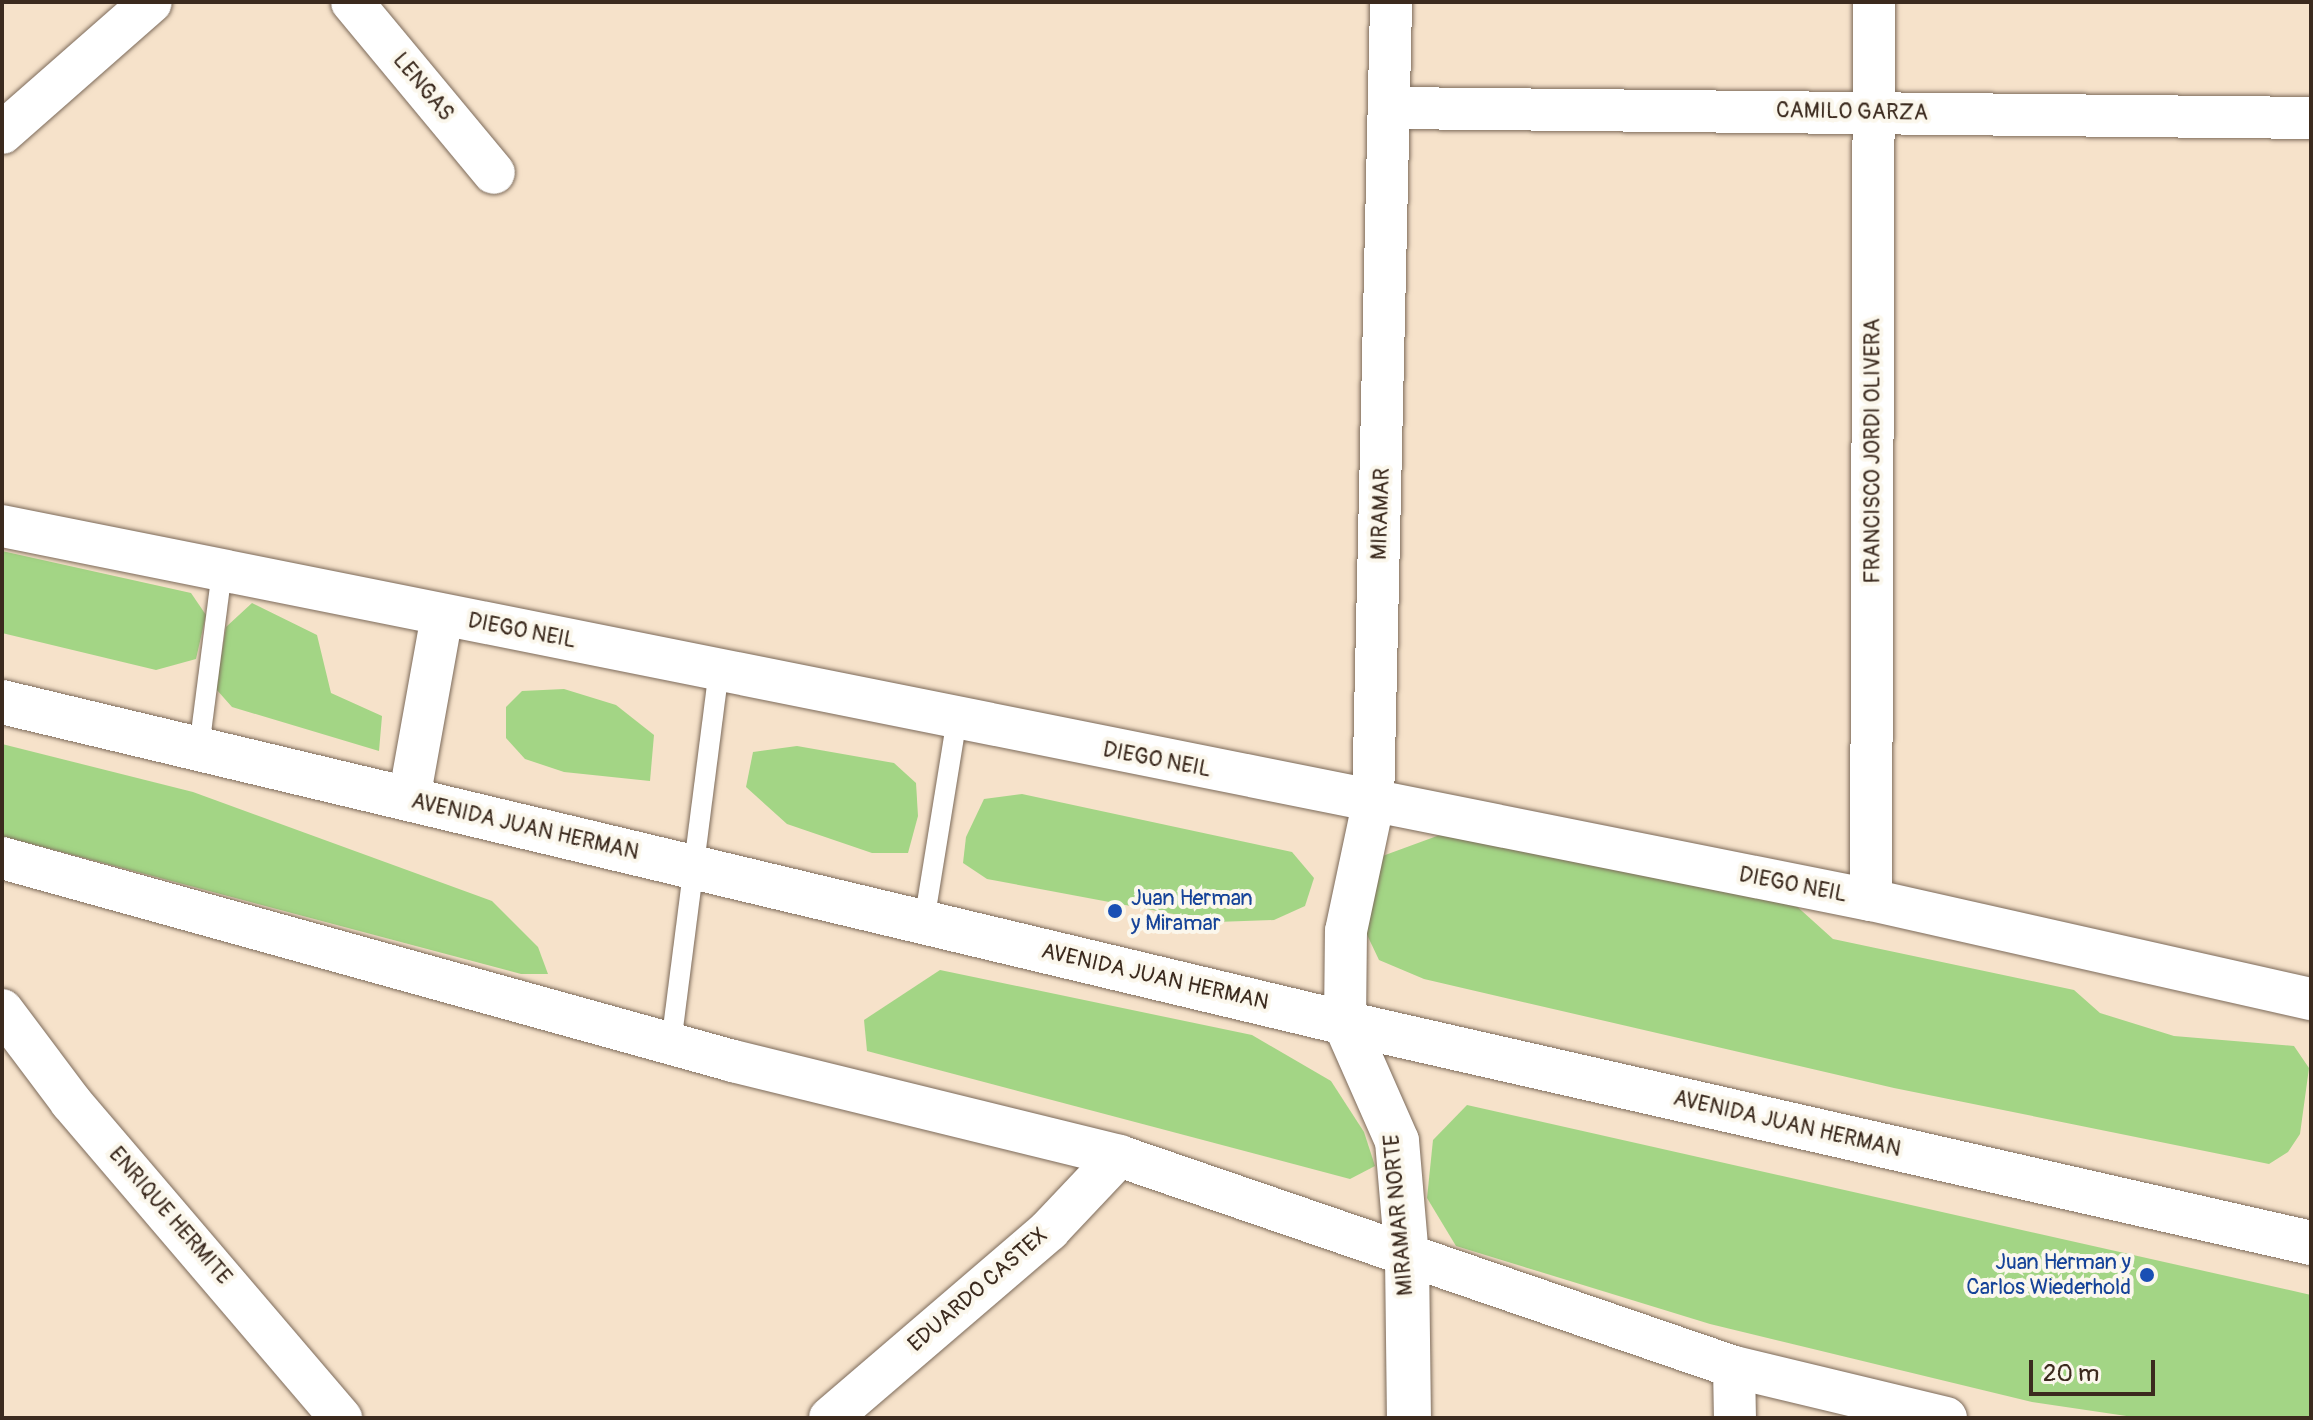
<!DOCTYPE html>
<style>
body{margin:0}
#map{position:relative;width:2313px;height:1420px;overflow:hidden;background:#f6e2ca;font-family:Pangolin,sans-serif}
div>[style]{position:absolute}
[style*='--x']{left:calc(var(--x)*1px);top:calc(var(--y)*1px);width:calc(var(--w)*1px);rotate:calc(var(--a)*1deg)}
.green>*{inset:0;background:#a3d585}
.roads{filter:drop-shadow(0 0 2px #7c6a5a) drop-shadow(0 0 2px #7c6a5a)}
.lane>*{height:20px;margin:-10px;padding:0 10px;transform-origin:10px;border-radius:10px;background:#fff}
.street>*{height:42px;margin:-21px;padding:0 21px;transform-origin:21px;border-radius:21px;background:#fff}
.secondary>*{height:44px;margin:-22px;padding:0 22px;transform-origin:22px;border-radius:22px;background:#fff}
.primary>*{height:44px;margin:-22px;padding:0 22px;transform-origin:22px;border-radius:22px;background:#fff}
.dots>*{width:22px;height:22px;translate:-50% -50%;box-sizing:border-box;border:4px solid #fbf7ec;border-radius:50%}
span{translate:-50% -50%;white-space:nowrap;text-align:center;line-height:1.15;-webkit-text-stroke:8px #fbf7ec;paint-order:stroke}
.street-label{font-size:22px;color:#3b2a1e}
.transit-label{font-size:22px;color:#164399}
.left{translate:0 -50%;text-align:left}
.right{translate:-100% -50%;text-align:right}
.frame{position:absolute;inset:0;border:4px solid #3b2a1e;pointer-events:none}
.scale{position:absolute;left:2029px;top:1360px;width:126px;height:36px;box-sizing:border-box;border:4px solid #3b2a1e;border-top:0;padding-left:10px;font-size:24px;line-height:28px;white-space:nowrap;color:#3b2a1e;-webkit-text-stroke:6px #fbf7ec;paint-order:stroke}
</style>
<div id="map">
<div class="green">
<i style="clip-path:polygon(2px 551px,191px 593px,206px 615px,196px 659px,156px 670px,2px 633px)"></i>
<i style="clip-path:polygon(252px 603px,317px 635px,331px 693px,382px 716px,379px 751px,232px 707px,216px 689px,226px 627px)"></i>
<i style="clip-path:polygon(564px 689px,616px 705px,654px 735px,650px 781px,564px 772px,525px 759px,506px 738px,506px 707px,522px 691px)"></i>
<i style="clip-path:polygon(2px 744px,193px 792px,492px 901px,538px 947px,548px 974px,521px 974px,2px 836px)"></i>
<i style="clip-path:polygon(797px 746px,894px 763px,916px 783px,918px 816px,908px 853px,872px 853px,787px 824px,746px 787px,753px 752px)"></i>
<i style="clip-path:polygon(1022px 794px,1292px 852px,1314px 878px,1305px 906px,1274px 920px,1216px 922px,987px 879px,963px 863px,966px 837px,984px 799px)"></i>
<i style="clip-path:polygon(1448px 832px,1792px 902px,1833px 939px,2074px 990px,2100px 1013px,2174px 1036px,2294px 1046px,2309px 1068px,2300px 1134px,2288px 1152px,2269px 1164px,1894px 1088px,1424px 979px,1379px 960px,1360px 920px,1377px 858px)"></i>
<i style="clip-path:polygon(940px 970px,1252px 1035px,1331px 1081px,1364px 1132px,1375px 1166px,1350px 1179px,867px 1051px,864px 1020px)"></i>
<i style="clip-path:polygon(1467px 1105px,2311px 1295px,2311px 1418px,2140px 1418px,2032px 1402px,1710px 1324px,1456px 1246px,1427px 1198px,1433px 1140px)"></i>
</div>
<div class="roads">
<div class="lane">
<i style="--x:199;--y:748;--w:178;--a:-82.6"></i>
<i style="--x:924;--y:922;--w:206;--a:-80.8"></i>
<i style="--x:671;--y:1044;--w:376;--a:-82.7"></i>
</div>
<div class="street">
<i style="--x:352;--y:2;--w:222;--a:50.3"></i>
<i style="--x:1392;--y:108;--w:919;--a:0.62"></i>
<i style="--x:2;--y:133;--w:198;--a:-41.3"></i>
<i style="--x:2;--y:526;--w:1906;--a:11.32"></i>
<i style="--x:1871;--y:900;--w:451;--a:12.7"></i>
<i style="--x:409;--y:799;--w:187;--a:-79.8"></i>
<i style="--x:2;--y:858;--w:759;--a:15.52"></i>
<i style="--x:733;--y:1061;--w:398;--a:13.8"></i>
<i style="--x:1119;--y:1156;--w:650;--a:18.94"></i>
<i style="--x:1734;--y:1367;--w:218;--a:13.5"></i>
<i style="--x:1871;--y:900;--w:898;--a:-89.81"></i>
<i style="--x:2;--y:1010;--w:115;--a:53.1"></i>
<i style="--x:71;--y:1102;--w:416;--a:49.5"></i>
<i style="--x:1345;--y:1023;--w:92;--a:-89.4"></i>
<i style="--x:1346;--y:931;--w:130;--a:-78"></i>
<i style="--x:1373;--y:804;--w:802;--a:-88.71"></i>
<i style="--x:1734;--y:1367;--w:51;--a:88.9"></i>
<i style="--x:830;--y:1418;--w:289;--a:-40.6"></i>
<i style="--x:1049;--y:1230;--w:102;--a:-46.6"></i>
</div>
<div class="secondary">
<i style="--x:1345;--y:1023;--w:129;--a:66.2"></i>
<i style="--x:1397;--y:1141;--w:116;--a:85.1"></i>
<i style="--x:1407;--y:1257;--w:161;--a:89.3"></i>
</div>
<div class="primary">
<i style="--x:2;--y:702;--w:1381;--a:13.44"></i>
<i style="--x:1345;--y:1023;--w:991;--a:12.83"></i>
</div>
</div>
<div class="dots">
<i style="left:1115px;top:911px;background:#1a4fb4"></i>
<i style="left:2147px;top:1275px;background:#1a4fb4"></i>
</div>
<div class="street-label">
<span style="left:423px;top:87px;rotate:50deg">LENGAS</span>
<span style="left:1852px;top:112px;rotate:1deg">CAMILO GARZA</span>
<span style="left:1873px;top:451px;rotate:-90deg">FRANCISCO JORDI OLIVERA</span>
<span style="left:1381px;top:514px;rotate:-88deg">MIRAMAR</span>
<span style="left:522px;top:631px;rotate:11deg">DIEGO NEIL</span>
<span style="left:1157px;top:760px;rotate:11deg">DIEGO NEIL</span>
<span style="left:525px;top:827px;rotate:13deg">AVENIDA JUAN HERMAN</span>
<span style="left:1793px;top:885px;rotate:11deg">DIEGO NEIL</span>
<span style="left:1155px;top:977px;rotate:13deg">AVENIDA JUAN HERMAN</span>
<span style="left:1787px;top:1124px;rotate:13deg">AVENIDA JUAN HERMAN</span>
<span style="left:1399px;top:1215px;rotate:-95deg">MIRAMAR NORTE</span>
<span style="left:170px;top:1216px;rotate:49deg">ENRIQUE HERMITE</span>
<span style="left:978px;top:1290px;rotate:-41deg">EDUARDO CASTEX</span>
</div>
<div class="transit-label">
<span class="left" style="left:1131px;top:911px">Juan Herman<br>y Miramar</span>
<span class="right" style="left:2131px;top:1275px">Juan Herman y<br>Carlos Wiederhold</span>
</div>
<div class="frame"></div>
<div class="scale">20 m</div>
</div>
